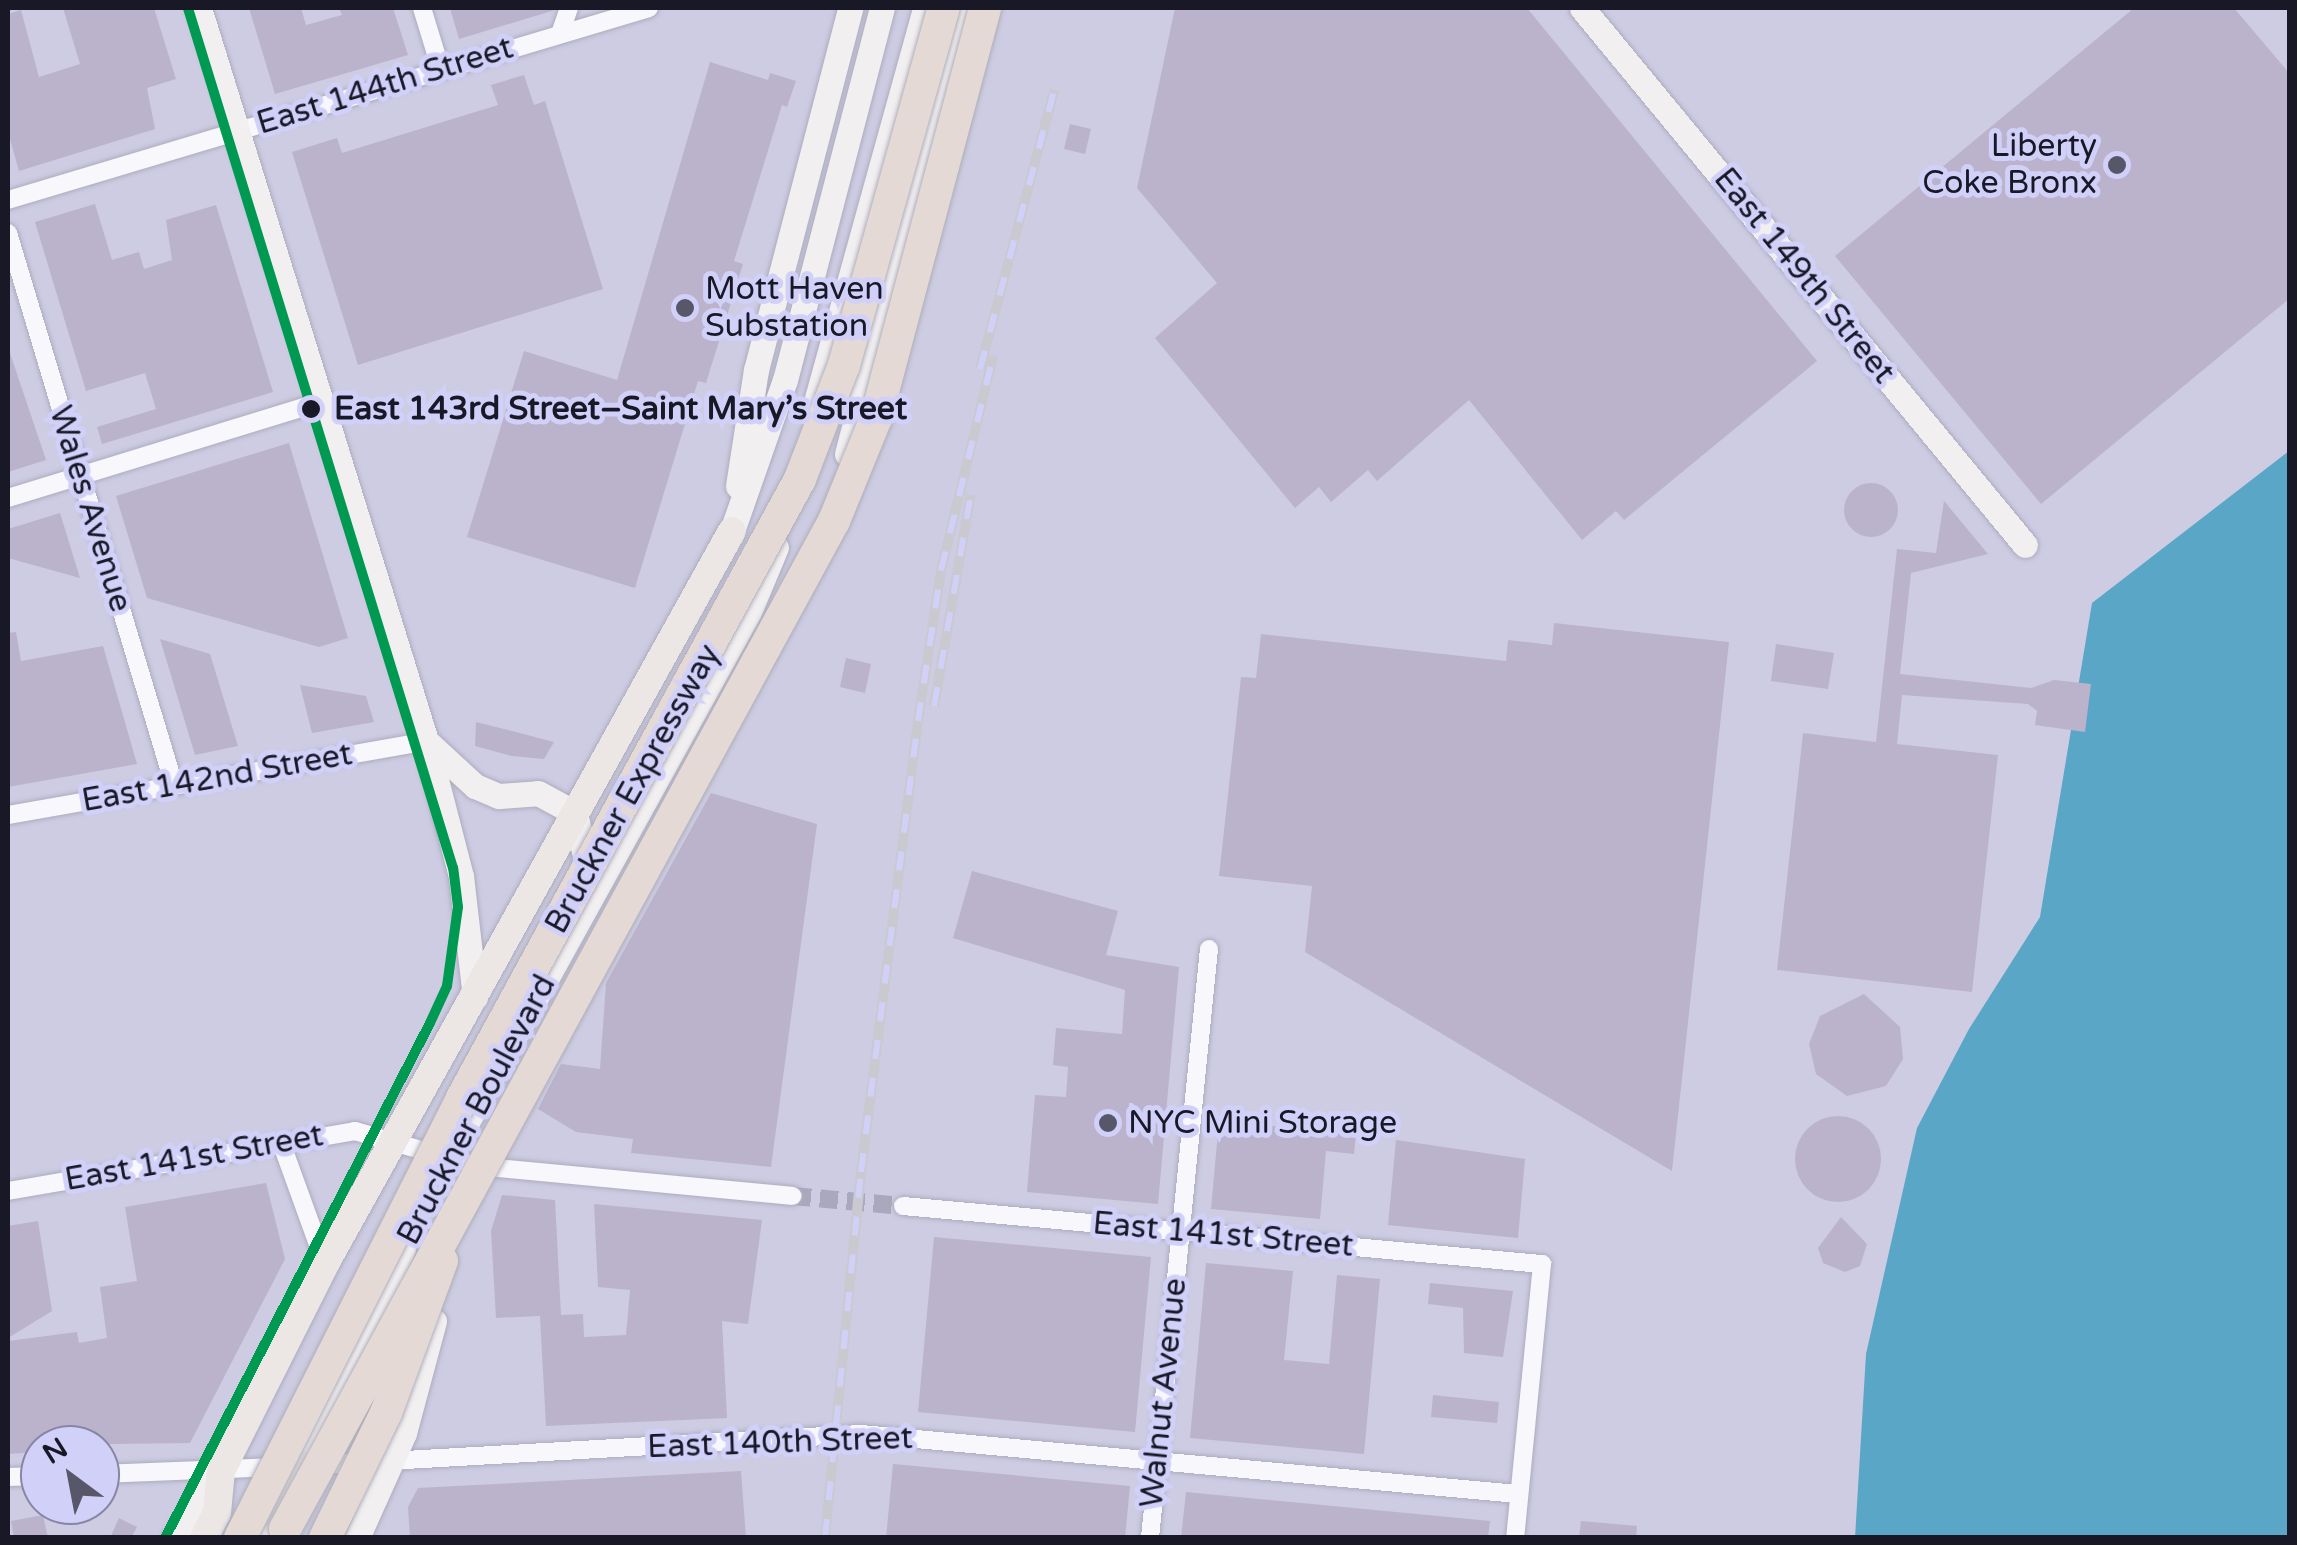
<!DOCTYPE html>
<meta charset="utf-8">
<style>
body{margin:0}
#map{position:relative;width:2297px;height:1545px;overflow:hidden;background:#cdcce3;font-family:"Varela Round",sans-serif}
div>[style]{position:absolute}
[style*='--x']{left:calc(var(--x)*1px);top:calc(var(--y)*1px);width:calc(var(--w)*1px);rotate:calc(var(--a)*1deg)}
.water>*{inset:0;background:#59a6c7}
.building>*{inset:0;background:#bab3cb}
.round{border-radius:50%}
.minor-tunnel>*{height:18px;margin-top:-9px;transform-origin:0;background:repeating-linear-gradient(90deg,#a9a8bd 0 18px,transparent 0 27px)}
.roads{filter:drop-shadow(0 0 2px #adacbe) drop-shadow(0 0 2px #adacbe)}
.minor>*{height:18px;margin:-9px;padding:0 9px;transform-origin:9px;border-radius:9px;background:#f8f7fb}
.secondary>*{height:25px;margin:-12.5px;padding:0 12.5px;transform-origin:12.5px;border-radius:12.5px;background:#f2eff1}
.primary>*{height:28px;margin:-14px;padding:0 14px;transform-origin:14px;border-radius:14px;background:#ece6e5}
.rail>*{height:10px;margin-top:-5px;transform-origin:0;background:repeating-linear-gradient(90deg,#d1d0f9 0 19px,#cac9d0 0 38px);box-sizing:border-box;border-block:2px solid #cac9d0}
.bridges{filter:drop-shadow(0 0 2px #aeaeb9) drop-shadow(0 0 2px #aeaeb9)}
.motorway-bridge>*{height:32px;margin:-16px;padding:0 16px;transform-origin:16px;border-radius:16px;background:#e5d9d6}
.metro-1>*{height:10px;margin:-5px;padding:0 5px;transform-origin:5px;border-radius:5px;background:#009952}
.dots>*{width:28px;height:28px;translate:-50% -50%;box-sizing:border-box;border:5px solid #d1d0f9;border-radius:50%}
span{translate:-50% -50%;white-space:nowrap;text-align:center;line-height:1.15;-webkit-text-stroke:10px #d1d0f9;paint-order:stroke}
.street-label{font-size:32px;color:#191827}
.poi-label{font-size:32px;color:#191827}
.right{translate:-100% -50%;text-align:right}
.left{translate:0 -50%;text-align:left}
.stop-label{font-size:32px;color:#191827;font-weight:700}
.frame{position:absolute;inset:0;border:10px solid #191827;pointer-events:none}
.north{position:absolute;left:20px;top:1425px;width:100px;height:100px;box-sizing:border-box;background:#d1d0f9;border:2px solid #8786a5;border-radius:50%;rotate:328deg;font-size:28px;font-weight:700;line-height:40px;text-align:center;color:#191827}
.north::after{content:'';display:block;margin:auto;width:35px;height:45px;background:#585769;clip-path:polygon(50% 0,100% 100%,50% 72%,0 100%)}
</style>
<div id="map">
<div class="water">
<i style="clip-path:polygon(2289px 451px,2289px 1537px,1855px 1538px,1866px 1354px,1917px 1128px,1969px 1029px,2040px 917px,2092px 603px)"></i>
</div>
<div class="building">
<i style="clip-path:polygon(63px 8px,154px 8px,176px 79px,147px 88px,155px 129px,19px 171px,8px 132px,8px 14px,21px 10px,39px 77px,80px 64px)"></i>
<i style="clip-path:polygon(249px 8px,301px 8px,306px 25px,342px 15px,339px 8px,393px 8px,408px 55px,275px 94px)"></i>
<i style="clip-path:polygon(450px 8px,555px 8px,555px 10px,459px 39px)"></i>
<i style="clip-path:polygon(1175px 8px,1527px 8px,1817px 361px,1624px 520px,1616px 511px,1582px 540px,1469px 400px,1377px 481px,1368px 470px,1331px 502px,1319px 487px,1295px 508px,1155px 338px,1217px 283px,1137px 188px)"></i>
<i style="clip-path:polygon(2134px 8px,2234px 8px,2290px 74px,2290px 298px,2041px 504px,1835px 256px)"></i>
<i style="clip-path:polygon(710px 62px,768px 80px,770px 73px,796px 81px,787px 107px,782px 105px,734px 261px,743px 264px,706px 383px,698px 381px,635px 588px,467px 537px,524px 351px,617px 380px)"></i>
<i style="clip-path:polygon(524px 75px,534px 105px,545px 101px,603px 289px,358px 365px,292px 152px,337px 138px,342px 153px,498px 105px,491px 85px)"></i>
<i style="clip-path:polygon(1070px 124px,1091px 129px,1085px 154px,1064px 149px)"></i>
<i style="clip-path:polygon(95px 204px,112px 260px,139px 252px,144px 269px,172px 260px,166px 220px,216px 205px,273px 392px,102px 444px,97px 427px,156px 409px,145px 373px,86px 391px,35px 222px)"></i>
<i style="clip-path:polygon(8px 347px,46px 460px,8px 472px)"></i>
<i style="clip-path:polygon(289px 443px,348px 638px,319px 647px,147px 598px,116px 496px)"></i>
<i class="round" style="left:1844px;top:483px;width:54px;height:54px"></i>
<i style="clip-path:polygon(1944px 501px,1988px 554px,1911px 573px,1900px 674px,2031px 688px,2054px 680px,2091px 684px,2085px 732px,2035px 725px,2037px 711px,2028px 704px,1902px 695px,1897px 744px,1998px 755px,1972px 992px,1777px 970px,1803px 733px,1876px 742px,1897px 549px,1936px 553px)"></i>
<i style="clip-path:polygon(60px 513px,80px 578px,8px 558px,8px 529px)"></i>
<i style="clip-path:polygon(1554px 623px,1729px 642px,1672px 1171px,1305px 952px,1312px 886px,1219px 876px,1241px 677px,1256px 678px,1261px 634px,1506px 661px,1508px 640px,1552px 645px)"></i>
<i style="clip-path:polygon(16px 632px,21px 661px,103px 646px,137px 764px,8px 787px,8px 633px)"></i>
<i style="clip-path:polygon(160px 639px,210px 654px,238px 746px,195px 755px)"></i>
<i style="clip-path:polygon(1776px 644px,1834px 653px,1828px 689px,1771px 681px)"></i>
<i style="clip-path:polygon(846px 658px,871px 664px,865px 693px,840px 687px)"></i>
<i style="clip-path:polygon(300px 685px,366px 696px,374px 722px,312px 733px)"></i>
<i style="clip-path:polygon(476px 722px,512px 731px,554px 742px,544px 759px,512px 756px,475px 746px)"></i>
<i style="clip-path:polygon(711px 793px,817px 824px,771px 1167px,631px 1153px,633px 1139px,576px 1132px,538px 1109px,561px 1064px,600px 1069px,606px 983px)"></i>
<i style="clip-path:polygon(972px 871px,1118px 911px,1106px 955px,1179px 967px,1158px 1204px,1027px 1192px,1035px 1095px,1066px 1097px,1068px 1067px,1053px 1065px,1056px 1028px,1122px 1034px,1125px 990px,953px 938px)"></i>
<i style="clip-path:polygon(1864px 994px,1900px 1027px,1903px 1059px,1886px 1086px,1847px 1096px,1816px 1074px,1809px 1044px,1820px 1016px)"></i>
<i class="round" style="left:1795px;top:1116px;width:86px;height:86px"></i>
<i style="clip-path:polygon(1219px 1121px,1356px 1134px,1354px 1154px,1326px 1151px,1320px 1219px,1211px 1209px)"></i>
<i style="clip-path:polygon(1396px 1140px,1525px 1159px,1518px 1238px,1388px 1225px)"></i>
<i style="clip-path:polygon(266px 1183px,285px 1259px,190px 1443px,40px 1445px,40px 1452px,8px 1454px,8px 1341px,77px 1332px,79px 1343px,107px 1338px,100px 1287px,137px 1281px,125px 1207px)"></i>
<i style="clip-path:polygon(502px 1195px,555px 1200px,561px 1315px,583px 1314px,584px 1337px,626px 1335px,630px 1290px,598px 1287px,594px 1204px,762px 1220px,748px 1324px,722px 1321px,727px 1418px,546px 1426px,540px 1316px,496px 1318px,491px 1231px)"></i>
<i style="clip-path:polygon(1841px 1217px,1867px 1244px,1860px 1266px,1845px 1272px,1823px 1263px,1818px 1248px)"></i>
<i style="clip-path:polygon(38px 1221px,52px 1311px,8px 1338px,8px 1226px)"></i>
<i style="clip-path:polygon(934px 1237px,1151px 1257px,1135px 1432px,918px 1412px)"></i>
<i style="clip-path:polygon(1206px 1263px,1293px 1271px,1284px 1360px,1329px 1364px,1337px 1275px,1380px 1279px,1364px 1454px,1190px 1438px)"></i>
<i style="clip-path:polygon(1430px 1283px,1513px 1291px,1503px 1357px,1464px 1353px,1463px 1308px,1428px 1304px)"></i>
<i style="clip-path:polygon(1433px 1395px,1499px 1402px,1497px 1423px,1431px 1417px)"></i>
<i style="clip-path:polygon(893px 1464px,1130px 1486px,1125px 1538px,886px 1538px)"></i>
<i style="clip-path:polygon(741px 1471px,746px 1538px,410px 1538px,408px 1507px,418px 1488px)"></i>
<i style="clip-path:polygon(1186px 1492px,1490px 1521px,1488px 1538px,1181px 1538px)"></i>
<i style="clip-path:polygon(43px 1515px,48px 1538px,14px 1538px,11px 1521px)"></i>
<i style="clip-path:polygon(119px 1518px,137px 1527px,131px 1538px,110px 1538px)"></i>
<i style="clip-path:polygon(1581px 1521px,1637px 1526px,1636px 1538px,1579px 1538px)"></i>
</div>
<div class="minor-tunnel">
<i style="--x:793;--y:1196;--w:110;--a:5.2"></i>
</div>
<div class="roads">
<div class="minor">
<i style="--x:422;--y:8;--w:65;--a:73"></i>
<i style="--x:560;--y:34;--w:28;--a:-71"></i>
<i style="--x:8;--y:200;--w:669;--a:-16.67"></i>
<i style="--x:8;--y:233;--w:576;--a:73.26"></i>
<i style="--x:8;--y:498;--w:330;--a:-17.1"></i>
<i style="--x:8;--y:815;--w:424;--a:-10"></i>
<i style="--x:282;--y:1145;--w:127;--a:70.1"></i>
<i style="--x:8;--y:1191;--w:352;--a:-9.8"></i>
<i style="--x:355;--y:1131;--w:126;--a:16.1"></i>
<i style="--x:476;--y:1166;--w:318;--a:5.4"></i>
<i style="--x:903;--y:1206;--w:642;--a:5.19"></i>
<i style="--x:1542;--y:1264;--w:275;--a:95.6"></i>
<i style="--x:318;--y:1465;--w:544;--a:-3.27"></i>
<i style="--x:861;--y:1434;--w:660;--a:5.22"></i>
<i style="--x:100;--y:1474;--w:177;--a:-2.3"></i>
<i style="--x:8;--y:1477;--w:32;--a:-2"></i>
<i style="--x:1150;--y:1538;--w:592;--a:-84.28"></i>
</div>
<div class="secondary">
<i style="--x:199;--y:8;--w:767;--a:72.79"></i>
<i style="--x:426;--y:741;--w:139;--a:75.5"></i>
<i style="--x:461;--y:876;--w:122;--a:83.4"></i>
<i style="--x:1582;--y:8;--w:696;--a:50.48"></i>
<i style="--x:817;--y:398;--w:405;--a:-74.5"></i>
<i style="--x:847;--y:454;--w:461;--a:-75.5"></i>
<i style="--x:738;--y:486;--w:117;--a:-81.2"></i>
<i style="--x:756;--y:370;--w:374;--a:-75.4"></i>
<i style="--x:732;--y:531;--w:160;--a:-70.7"></i>
<i style="--x:785;--y:380;--w:384;--a:-75.4"></i>
<i style="--x:426;--y:741;--w:67;--a:42.6"></i>
<i style="--x:475;--y:786;--w:26;--a:23"></i>
<i style="--x:499;--y:796;--w:39;--a:-4"></i>
<i style="--x:538;--y:793;--w:42;--a:28.4"></i>
<i style="--x:575;--y:813;--w:66;--a:76.8"></i>
<i style="--x:461;--y:1133;--w:595;--a:-61.07"></i>
<i style="--x:749;--y:612;--w:70;--a:-67.4"></i>
<i style="--x:300;--y:1465;--w:239;--a:-64.5"></i>
<i style="--x:175;--y:1538;--w:81;--a:-55.5"></i>
<i style="--x:357;--y:1538;--w:115;--a:-65.9"></i>
<i style="--x:404;--y:1433;--w:116;--a:-75"></i>
</div>
<div class="primary">
<i style="--x:204;--y:1538;--w:28;--a:-63"></i>
<i style="--x:217;--y:1513;--w:42;--a:-84.6"></i>
<i style="--x:221;--y:1471;--w:232;--a:-63.3"></i>
<i style="--x:325;--y:1264;--w:838;--a:-60.96"></i>
<i style="--x:263;--y:1538;--w:82;--a:-63.1"></i>
</div>
</div>
<div class="rail">
<i style="--x:980;--y:369;--w:289;--a:-75.1"></i>
<i style="--x:934;--y:706;--w:214;--a:-80.1"></i>
<i style="--x:825;--y:1538;--w:368;--a:-84.4"></i>
<i style="--x:861;--y:1172;--w:455;--a:-82.8"></i>
<i style="--x:918;--y:721;--w:153;--a:-81.3"></i>
<i style="--x:941;--y:570;--w:220;--a:-76.3"></i>
</div>
<div class="bridges">
<div class="motorway-bridge">
<i style="--x:285;--y:1529;--w:1148;--a:-61.43"></i>
<i style="--x:834;--y:521;--w:111;--a:-67.8"></i>
<i style="--x:876;--y:418;--w:424;--a:-75.1"></i>
<i style="--x:240;--y:1538;--w:493;--a:-63.2"></i>
<i style="--x:462;--y:1098;--w:705;--a:-61.36"></i>
<i style="--x:800;--y:479;--w:122;--a:-68.9"></i>
<i style="--x:844;--y:365;--w:371;--a:-74.4"></i>
<i style="--x:325;--y:1538;--w:139;--a:-64"></i>
<i style="--x:386;--y:1413;--w:162;--a:-69.8"></i>
</div>
</div>
<div class="metro-1">
<i style="--x:165;--y:1538;--w:579;--a:-62.77"></i>
<i style="--x:430;--y:1023;--w:41;--a:-65.3"></i>
<i style="--x:447;--y:986;--w:80;--a:-82.1"></i>
<i style="--x:458;--y:907;--w:39;--a:-97"></i>
<i style="--x:453;--y:868;--w:900;--a:-107.13"></i>
</div>
<div class="dots">
<i style="left:2117px;top:165px;background:#585769"></i>
<i style="left:685px;top:308px;background:#585769"></i>
<i style="left:311px;top:409px;background:#191827"></i>
<i style="left:1108px;top:1123px;background:#585769"></i>
</div>
<div class="street-label">
<span style="left:385px;top:86px;rotate:-17deg">East 144th Street</span>
<span style="left:1804px;top:276px;rotate:51deg">East 149th Street</span>
<span style="left:90px;top:509px;rotate:73deg">Wales Avenue</span>
<span style="left:217px;top:778px;rotate:-10deg">East 142nd Street</span>
<span style="left:633px;top:789px;rotate:-61deg">Bruckner Expressway</span>
<span style="left:477px;top:1110px;rotate:-62deg">Bruckner Boulevard</span>
<span style="left:194px;top:1158px;rotate:-10deg">East 141st Street</span>
<span style="left:1223px;top:1235px;rotate:5deg">East 141st Street</span>
<span style="left:1164px;top:1393px;rotate:-84deg">Walnut Avenue</span>
<span style="left:780px;top:1443px;rotate:-2deg">East 140th Street</span>
</div>
<div class="poi-label">
<span class="right" style="left:2097px;top:165px">Liberty<br>Coke Bronx</span>
<span class="left" style="left:705px;top:308px">Mott Haven<br>Substation</span>
<span class="left" style="left:1128px;top:1123px">NYC Mini Storage</span>
</div>
<div class="stop-label">
<span class="left" style="left:334px;top:409px">East 143rd Street–Saint Mary’s Street</span>
</div>
<div class="frame"></div>
<div class="north">N</div>
</div>
